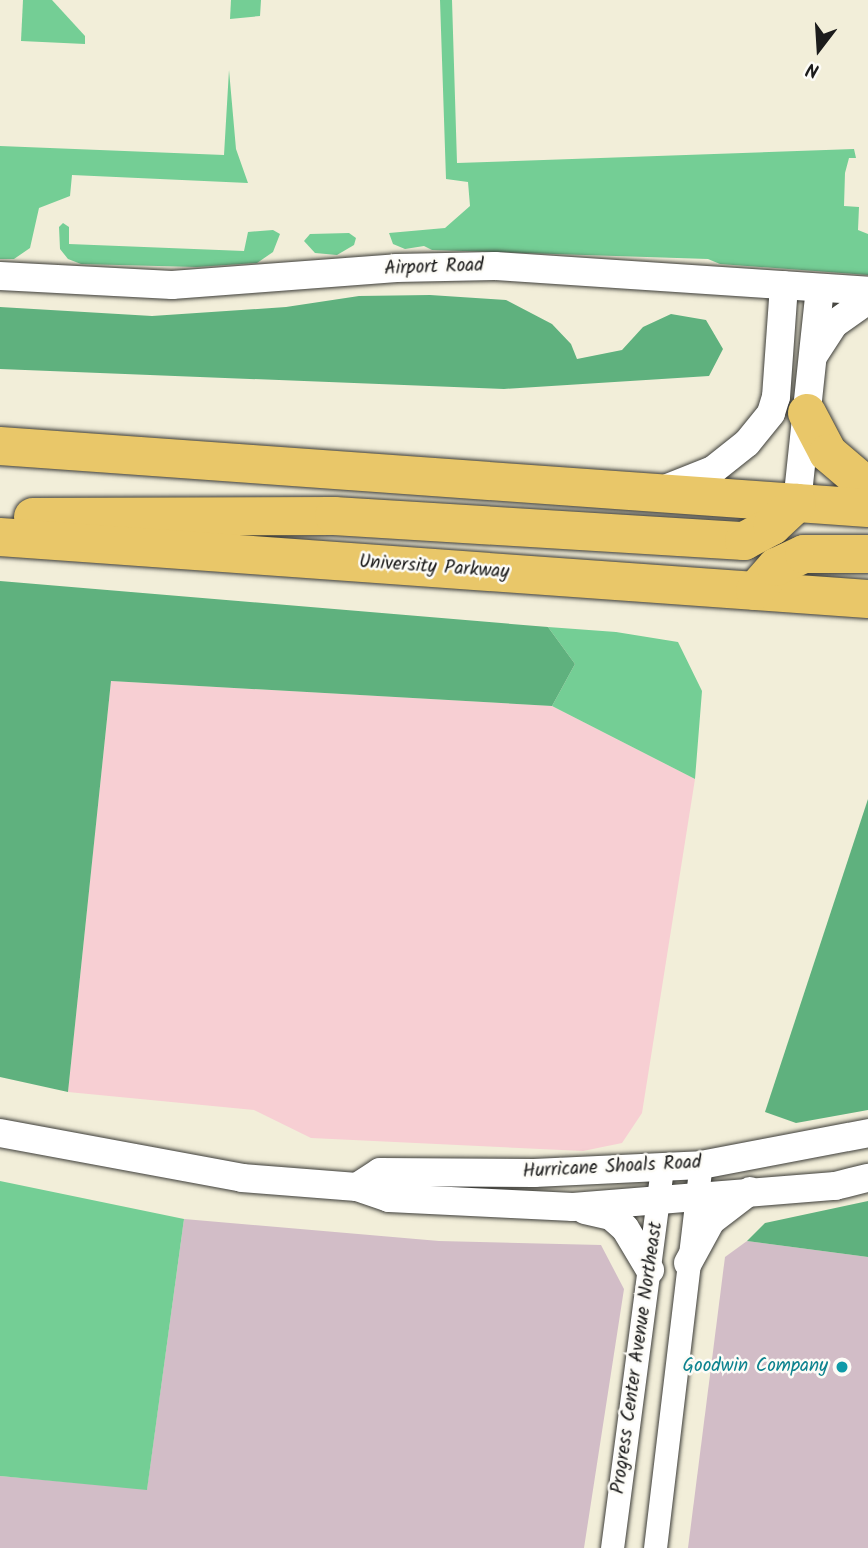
<!DOCTYPE html>
<style>
body{margin:0}
#map{position:relative;width:868px;height:1548px;overflow:hidden;background:#f2eed9;font-family:Kalam,sans-serif}
div>[style]{position:absolute}
[style*='--x']{left:calc(var(--x)*1px);top:calc(var(--y)*1px);width:calc(var(--w)*1px);rotate:calc(var(--a)*1deg)}
.built>*{inset:0;background:#f7cfd3}
.industrial>*{inset:0;background:#d2bdc7}
.green>*{inset:0;background:#74ce95}
.forest>*{inset:0;background:#5fb17e}
.roads{filter:drop-shadow(0 0 2px #3c3c38) drop-shadow(0 0 2px #3c3c38)}
.minor>*{height:23px;margin:-11.5px;padding:0 11.5px;transform-origin:11.5px;border-radius:11.5px;background:#fff}
.tertiary>*{height:28px;margin:-14px;padding:0 14px;transform-origin:14px;border-radius:14px;background:#fff}
.trunk>*{height:38px;margin:-19px;padding:0 19px;transform-origin:19px;border-radius:19px;background:#e9c769}
.dots>*{width:19px;height:19px;translate:-50% -50%;box-sizing:border-box;border:4px solid #fdfcf7;border-radius:50%}
span{translate:-50% -50%;white-space:nowrap;text-align:center;line-height:1.15;-webkit-text-stroke:5px #fdfcf7;paint-order:stroke}
.street-label{font-size:19px;color:#1c1c1c}
.culture-label{font-size:19px;color:#0d838f}
.right{translate:-100% -50%;text-align:right}
.north{position:absolute;left:784px;top:14px;width:70px;height:70px;-webkit-text-stroke:5px #fdfcf7;paint-order:stroke;rotate:197deg;font-size:19px;font-weight:700;line-height:28px;text-align:center;color:#1c1c1c}
.north::after{content:'';display:block;margin:auto;width:24px;height:32px;background:#1c1c1c;clip-path:polygon(50% 0,100% 100%,50% 72%,0 100%)}
</style>
<div id="map">
<div class="built">
<i style="clip-path:polygon(111px 681px,552px 706px,695px 779px,642px 1113px,622px 1143px,583px 1151px,311px 1138px,254px 1110px,68px 1092px)"></i>
</div>
<div class="industrial">
<i style="clip-path:polygon(184px 1219px,439px 1241px,601px 1245px,624px 1289px,584px 1548px,0 1548px,0 1476px,147px 1489px)"></i>
<i style="clip-path:polygon(747px 1241px,868px 1257px,868px 1548px,688px 1548px,725px 1257px)"></i>
</div>
<div class="green">
<i style="clip-path:polygon(23px 0,52px 0,85px 36px,85px 44px,21px 41px)"></i>
<i style="clip-path:polygon(231px 0,261px 0,260px 16px,230px 19px)"></i>
<i style="clip-path:polygon(440px 0,452px 0,457px 163px,854px 149px,856px 158px,849px 158px,845px 173px,844px 206px,859px 207px,858px 230px,868px 234px,868px 275px,720px 264px,708px 259px,432px 250px,424px 246px,405px 249px,393px 244px,389px 233px,445px 228px,470px 206px,468px 182px,446px 179px)"></i>
<i style="clip-path:polygon(229px 70px,236px 149px,248px 183px,72px 175px,70px 196px,39px 208px,30px 248px,14px 259px,0 259px,0 146px,224px 155px)"></i>
<i style="clip-path:polygon(63px 223px,69px 227px,69px 244px,244px 251px,248px 232px,273px 230px,280px 234px,273px 252px,257px 263px,197px 267px,81px 264px,68px 259px,60px 249px,59px 227px)"></i>
<i style="clip-path:polygon(349px 233px,356px 238px,354px 245px,337px 255px,315px 253px,304px 241px,310px 234px)"></i>
<i style="clip-path:polygon(548px 627px,616px 632px,678px 642px,702px 691px,695px 779px,552px 706px,575px 664px)"></i>
<i style="clip-path:polygon(0 1181px,184px 1219px,147px 1490px,0 1476px)"></i>
</div>
<div class="forest">
<i style="clip-path:polygon(430px 295px,506px 300px,552px 324px,571px 344px,577px 359px,622px 350px,643px 327px,671px 314px,706px 320px,723px 349px,709px 376px,504px 389px,0 369px,0 307px,152px 316px,286px 307px,359px 296px)"></i>
<i style="clip-path:polygon(0 581px,548px 627px,575px 664px,552px 706px,111px 681px,68px 1092px,0 1077px)"></i>
<i style="clip-path:polygon(868px 799px,868px 1110px,796px 1123px,765px 1112px)"></i>
<i style="clip-path:polygon(868px 1201px,868px 1257px,747px 1241px,765px 1223px)"></i>
</div>
<div class="roads">
<div class="minor">
<i style="--x:612;--y:1548;--w:382;--a:-82.5"></i>
<i style="--x:655;--y:1548;--w:386;--a:-83.2"></i>
</div>
<div class="tertiary">
<i style="--x:0;--y:276;--w:172;--a:3"></i>
<i style="--x:172;--y:285;--w:225;--a:-4.3"></i>
<i style="--x:396;--y:268;--w:99;--a:-1.2"></i>
<i style="--x:495;--y:266;--w:374;--a:3.8"></i>
<i style="--x:814;--y:355;--w:37;--a:-57"></i>
<i style="--x:834;--y:324;--w:42;--a:-35.2"></i>
<i style="--x:665;--y:489;--w:52;--a:-21.6"></i>
<i style="--x:713;--y:470;--w:43;--a:-38.5"></i>
<i style="--x:747;--y:443;--w:38;--a:-51"></i>
<i style="--x:771;--y:413;--w:17;--a:-73"></i>
<i style="--x:776;--y:397;--w:112;--a:-85.9"></i>
<i style="--x:797;--y:503;--w:216;--a:-83.9"></i>
<i style="--x:0;--y:1133;--w:246;--a:10.5"></i>
<i style="--x:242;--y:1178;--w:115;--a:4.5"></i>
<i style="--x:357;--y:1187;--w:34;--a:19"></i>
<i style="--x:389;--y:1198;--w:184;--a:2.8"></i>
<i style="--x:573;--y:1207;--w:263;--a:-4.6"></i>
<i style="--x:835;--y:1186;--w:34;--a:-14"></i>
<i style="--x:357;--y:1187;--w:27;--a:-33"></i>
<i style="--x:380;--y:1172;--w:154;--a:0.4"></i>
<i style="--x:534;--y:1173;--w:167;--a:-2.7"></i>
<i style="--x:701;--y:1165;--w:170;--a:-10.8"></i>
<i style="--x:585;--y:1210;--w:27;--a:13"></i>
<i style="--x:611;--y:1216;--w:18;--a:41"></i>
<i style="--x:625;--y:1228;--w:49;--a:59.2"></i>
<i style="--x:688;--y:1263;--w:48;--a:-61.3"></i>
<i style="--x:711;--y:1221;--w:49;--a:-37.6"></i>
</div>
<div class="trunk">
<i style="--x:807;--y:413;--w:45;--a:62.3"></i>
<i style="--x:828;--y:453;--w:52;--a:40.4"></i>
<i style="--x:0;--y:446;--w:870;--a:4.09"></i>
<i style="--x:33;--y:517;--w:301;--a:-0.2"></i>
<i style="--x:334;--y:516;--w:411;--a:3.5"></i>
<i style="--x:744;--y:541;--w:32;--a:-28"></i>
<i style="--x:772;--y:526;--w:34;--a:-43"></i>
<i style="--x:0;--y:537;--w:870;--a:4.09"></i>
<i style="--x:755;--y:591;--w:32;--a:-49"></i>
<i style="--x:776;--y:567;--w:31;--a:-25"></i>
<i style="--x:804;--y:554;--w:64;--a:0"></i>
</div>
</div>
<div class="dots">
<i style="left:842px;top:1367px;background:#0f9aa8"></i>
</div>
<div class="street-label">
<span style="left:434px;top:268px;rotate:-2deg">Airport Road</span>
<span style="left:434px;top:568px;rotate:4deg">University Parkway</span>
<span style="left:612px;top:1168px;rotate:-3deg">Hurricane Shoals Road</span>
<span style="left:638px;top:1358px;rotate:-82deg">Progress Center Avenue Northeast</span>
</div>
<div class="culture-label">
<span class="right" style="left:828px;top:1367px">Goodwin Company</span>
</div>
<div class="north">N</div>
</div>
